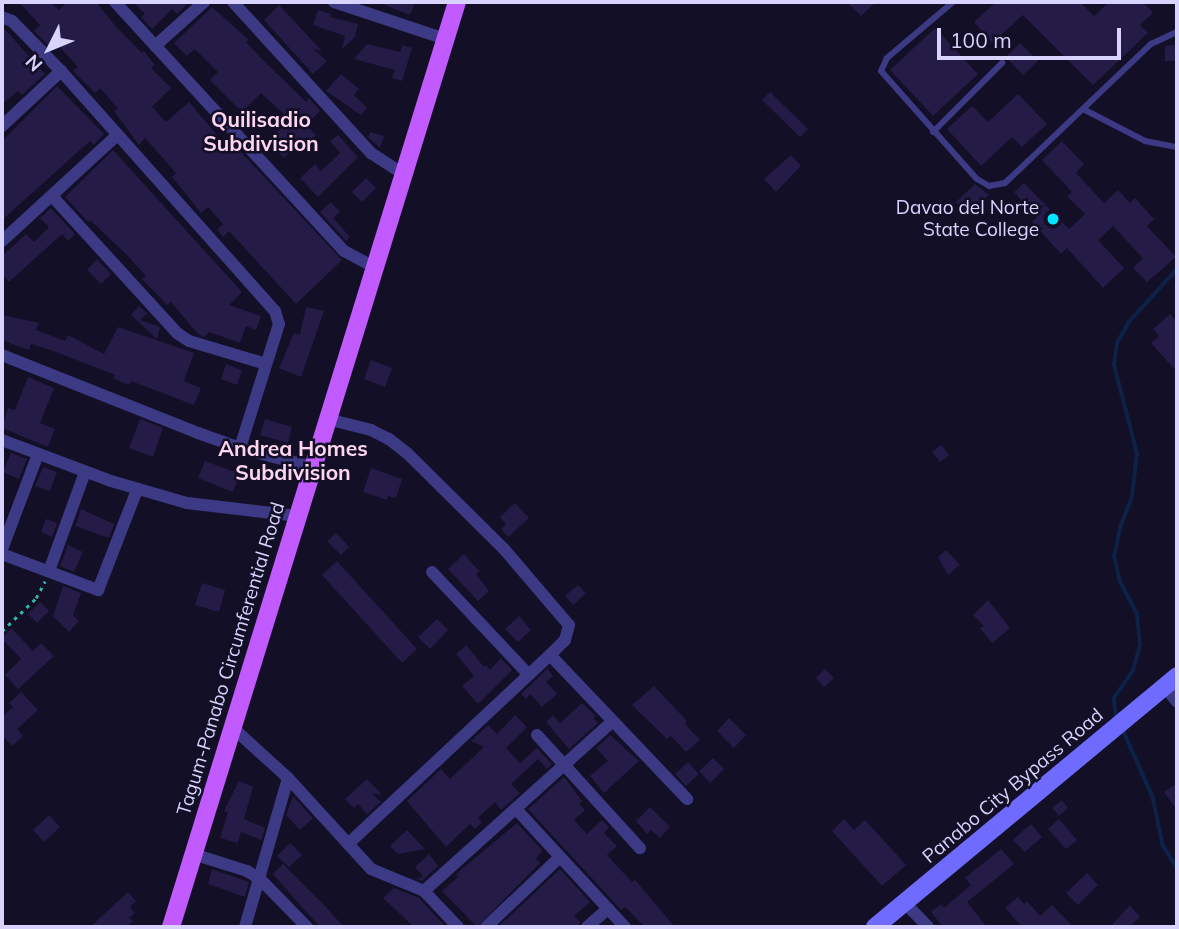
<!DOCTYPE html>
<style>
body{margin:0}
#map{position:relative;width:1179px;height:929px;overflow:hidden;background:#130f26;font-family:Mulish,sans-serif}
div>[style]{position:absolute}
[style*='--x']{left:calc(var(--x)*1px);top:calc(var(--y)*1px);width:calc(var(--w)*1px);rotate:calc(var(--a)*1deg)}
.stream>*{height:3.5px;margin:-1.75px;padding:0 1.75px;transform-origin:1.75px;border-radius:1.75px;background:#0c2248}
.building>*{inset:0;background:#241b47}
.path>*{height:2.5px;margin-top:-1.25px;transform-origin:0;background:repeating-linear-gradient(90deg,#2fb8b0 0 3.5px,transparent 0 8.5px)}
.service>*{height:6px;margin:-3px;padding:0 3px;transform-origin:3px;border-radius:3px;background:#3d3a85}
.minor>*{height:12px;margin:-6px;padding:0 6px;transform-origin:6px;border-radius:6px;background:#3d3a85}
.secondary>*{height:18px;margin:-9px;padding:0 9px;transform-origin:9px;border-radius:9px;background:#6f6bff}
.primary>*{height:18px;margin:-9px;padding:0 9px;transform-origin:9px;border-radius:9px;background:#c25bff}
.dots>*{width:19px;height:19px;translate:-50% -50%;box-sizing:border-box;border:4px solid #130f26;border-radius:50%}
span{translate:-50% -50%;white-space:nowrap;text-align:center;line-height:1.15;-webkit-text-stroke:5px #130f26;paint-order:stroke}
.poi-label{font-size:19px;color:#d9d4ff}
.right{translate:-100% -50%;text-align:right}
.street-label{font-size:19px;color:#d9d4ff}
.neighbourhood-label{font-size:21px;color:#ffd6f0;font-weight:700}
.frame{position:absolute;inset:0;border:4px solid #d9d4ff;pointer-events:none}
.north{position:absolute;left:14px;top:14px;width:70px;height:70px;-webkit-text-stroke:5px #130f26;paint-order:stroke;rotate:227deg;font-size:19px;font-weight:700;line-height:28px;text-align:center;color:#d9d4ff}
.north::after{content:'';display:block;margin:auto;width:24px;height:32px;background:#d9d4ff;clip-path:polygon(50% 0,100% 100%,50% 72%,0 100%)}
.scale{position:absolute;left:937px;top:28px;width:184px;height:32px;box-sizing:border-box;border:4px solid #d9d4ff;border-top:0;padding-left:9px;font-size:21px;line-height:24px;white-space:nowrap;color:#d9d4ff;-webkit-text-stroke:5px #130f26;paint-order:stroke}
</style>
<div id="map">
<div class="stream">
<i style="--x:1116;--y:718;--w:20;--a:-96"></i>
<i style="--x:1114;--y:698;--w:33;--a:-55"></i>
<i style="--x:1133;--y:671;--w:27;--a:-75"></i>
<i style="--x:1140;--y:645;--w:31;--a:-96"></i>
<i style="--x:1137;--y:614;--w:36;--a:-118"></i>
<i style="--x:1120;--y:582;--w:26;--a:-103"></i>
<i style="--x:1114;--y:557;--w:30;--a:-78"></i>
<i style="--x:1120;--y:528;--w:34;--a:-69"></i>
<i style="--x:1132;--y:496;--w:42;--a:-83.2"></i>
<i style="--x:1137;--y:454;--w:92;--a:-104.5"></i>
<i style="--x:1114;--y:365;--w:22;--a:-82"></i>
<i style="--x:1117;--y:343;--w:24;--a:-60"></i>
<i style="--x:1129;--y:322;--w:72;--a:-47.8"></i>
<i style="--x:1124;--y:732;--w:71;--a:66"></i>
<i style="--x:1153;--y:797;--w:49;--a:78.2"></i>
<i style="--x:1163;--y:845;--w:26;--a:58"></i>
</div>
<div class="building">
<i style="clip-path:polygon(19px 2px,51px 2px,59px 10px,67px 2px,96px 2px,116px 27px,142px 53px,144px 51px,155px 65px,151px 68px,171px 88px,152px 107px,166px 122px,189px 102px,233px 154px,238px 149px,342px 260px,296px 304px,229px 231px,223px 237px,217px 230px,223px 224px,208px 207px,201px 213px,172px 177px,176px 173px,145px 138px,139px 145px,114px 111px,118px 109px,100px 88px,95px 93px,73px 71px,78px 67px,55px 42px,50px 47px,34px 31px,40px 25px)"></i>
<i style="clip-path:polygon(133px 2px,189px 2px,177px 14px,172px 9px,152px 29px,141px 17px,145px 14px)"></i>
<i style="clip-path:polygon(377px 2px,415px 2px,410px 15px)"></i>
<i style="clip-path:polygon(847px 2px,876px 2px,861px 16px)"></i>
<i style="clip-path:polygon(996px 2px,1080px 2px,1094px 16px,1109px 2px,1143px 2px,1153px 13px,1140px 25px,1148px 33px,1093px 85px,1023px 15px,992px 43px,974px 22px)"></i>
<i style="clip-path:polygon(279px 5px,322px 51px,313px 49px,327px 61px,313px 74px,264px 20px)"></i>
<i style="clip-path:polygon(212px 7px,249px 40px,246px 42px,260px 57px,306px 102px,309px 98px,320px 111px,306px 125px,316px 135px,309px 143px,304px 139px,284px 158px,268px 142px,289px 119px,261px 93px,242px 112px,210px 80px,218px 72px,195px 49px,187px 56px,174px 43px)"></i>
<i style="clip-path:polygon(318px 10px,331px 14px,330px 17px,358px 24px,355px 37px,342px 49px,345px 36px,313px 25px)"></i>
<i style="clip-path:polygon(2px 26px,45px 74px,22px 95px,18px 91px,2px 104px)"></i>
<i style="clip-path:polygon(935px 28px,978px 74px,933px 116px,890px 70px)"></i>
<i style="clip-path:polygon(1020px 43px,1038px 61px,1023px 75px,1006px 57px)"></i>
<i style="clip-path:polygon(367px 44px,400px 52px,402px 45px,412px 48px,402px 81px,392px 78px,395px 70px,354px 59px)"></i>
<i style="clip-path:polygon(1177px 45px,1177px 61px,1165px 61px,1165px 46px)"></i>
<i style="clip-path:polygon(341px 74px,359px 89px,354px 95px,367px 108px,361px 115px,326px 91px)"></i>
<i style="clip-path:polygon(57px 86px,104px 134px,94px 145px,90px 141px,2px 220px,2px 141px)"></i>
<i style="clip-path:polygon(770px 92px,808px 129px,800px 137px,762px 100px)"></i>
<i style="clip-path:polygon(1018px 94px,1047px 124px,1022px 147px,1012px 137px,981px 166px,947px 129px,972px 106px,988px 122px)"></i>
<i style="clip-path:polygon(370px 132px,384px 136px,380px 148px,368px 137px)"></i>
<i style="clip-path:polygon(338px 135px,358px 157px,318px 197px,300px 178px,315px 164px,321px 171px,340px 153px,330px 141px)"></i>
<i style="clip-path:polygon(1062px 141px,1084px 164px,1076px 173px,1104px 203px,1118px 190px,1130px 203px,1135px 198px,1154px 219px,1147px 226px,1176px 257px,1147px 282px,1133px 268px,1143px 258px,1113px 226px,1098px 240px,1124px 268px,1103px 288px,1067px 248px,1061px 254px,1032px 222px,1037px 217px,1014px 192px,1024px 183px,1069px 229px,1085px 214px,1067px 196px,1072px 192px,1042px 160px)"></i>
<i style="clip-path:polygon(113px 150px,242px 292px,229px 305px,261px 316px,256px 330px,246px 326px,240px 343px,209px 332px,205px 337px,198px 334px,171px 302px,167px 305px,142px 279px,146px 276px,126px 254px,90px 220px,88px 222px,65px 197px)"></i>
<i style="clip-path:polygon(791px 155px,801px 166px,776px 192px,764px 179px)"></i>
<i style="clip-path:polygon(366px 178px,376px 188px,362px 202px,352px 192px)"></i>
<i style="clip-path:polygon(975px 184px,989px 195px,968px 214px,956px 202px)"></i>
<i style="clip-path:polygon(331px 202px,340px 212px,333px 218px,350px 237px,346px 241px,320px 212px)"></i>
<i style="clip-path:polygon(51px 208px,75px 234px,68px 241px,62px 234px,9px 282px,2px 274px,2px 256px,26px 234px,34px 242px,49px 227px,40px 218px)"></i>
<i style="clip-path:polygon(97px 259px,111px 274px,101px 284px,87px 270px)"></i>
<i style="clip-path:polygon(139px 306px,147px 313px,140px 320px,160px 327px,157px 339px,131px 315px)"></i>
<i style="clip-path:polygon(306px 307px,324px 311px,301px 377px,279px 368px,294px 333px,300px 335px)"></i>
<i style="clip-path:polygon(1170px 314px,1177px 322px,1177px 372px,1151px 343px,1159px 336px,1153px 329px)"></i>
<i style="clip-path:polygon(2px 315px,39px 323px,36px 330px,65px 341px,68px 335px,104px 354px,118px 327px,194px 353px,184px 381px,201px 388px,194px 405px,131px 381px,129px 385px,113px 378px,115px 375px,51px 350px,31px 344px,29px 350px,12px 344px,2px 339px)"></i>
<i style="clip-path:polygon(371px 360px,392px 368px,385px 387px,364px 379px)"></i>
<i style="clip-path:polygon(226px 364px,242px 370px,237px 385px,221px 379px)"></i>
<i style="clip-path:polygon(28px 377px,54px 388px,40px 423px,55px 429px,48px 447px,2px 428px,8px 408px,15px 410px)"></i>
<i style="clip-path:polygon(140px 419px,163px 428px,153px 457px,129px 448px)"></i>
<i style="clip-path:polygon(265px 419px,292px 427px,288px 443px,260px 435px)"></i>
<i style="clip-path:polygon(941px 445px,949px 455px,940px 462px,932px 452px)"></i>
<i style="clip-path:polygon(11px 453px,27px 459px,19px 479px,3px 472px)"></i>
<i style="clip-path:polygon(205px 461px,240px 474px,233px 492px,198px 478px)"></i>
<i style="clip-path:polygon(43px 467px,57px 472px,50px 491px,35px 486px)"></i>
<i style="clip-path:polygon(371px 468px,402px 479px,396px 498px,388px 496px,387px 500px,363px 492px)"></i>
<i style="clip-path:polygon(515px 503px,529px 518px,508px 537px,501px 529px,506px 524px,500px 517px)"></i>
<i style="clip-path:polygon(81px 509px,114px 524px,109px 538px,75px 526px)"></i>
<i style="clip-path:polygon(46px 519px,57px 523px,52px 537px,41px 532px)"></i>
<i style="clip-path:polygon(336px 533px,349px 547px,341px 555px,327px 541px)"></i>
<i style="clip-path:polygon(68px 545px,83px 552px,74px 572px,60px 566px)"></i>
<i style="clip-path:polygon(946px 550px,960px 565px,948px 575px,938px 557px)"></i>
<i style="clip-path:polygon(464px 554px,479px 571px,476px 574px,489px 591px,478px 601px,448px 569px)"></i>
<i style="clip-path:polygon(337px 561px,417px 649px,402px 663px,322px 575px)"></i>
<i style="clip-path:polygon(202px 583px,225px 590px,219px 612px,195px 605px)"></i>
<i style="clip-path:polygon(578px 585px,586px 593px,573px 605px,565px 596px)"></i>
<i style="clip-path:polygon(63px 586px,81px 593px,73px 615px,79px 621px,69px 632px,53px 616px)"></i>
<i style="clip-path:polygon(988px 600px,1010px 628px,992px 643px,980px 628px,984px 626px,973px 615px)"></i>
<i style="clip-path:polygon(40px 602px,49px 611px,37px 623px,28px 614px)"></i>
<i style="clip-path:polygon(519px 616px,531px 630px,518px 642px,505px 629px)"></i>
<i style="clip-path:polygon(437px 619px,448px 630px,430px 649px,418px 637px)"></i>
<i style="clip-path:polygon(11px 628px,33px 651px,41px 643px,54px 656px,18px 689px,5px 675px,21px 659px,2px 639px)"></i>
<i style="clip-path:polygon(466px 645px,484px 667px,486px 665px,490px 670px,501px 658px,512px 670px,478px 704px,462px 686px,474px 676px,456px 654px)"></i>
<i style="clip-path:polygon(547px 669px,553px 676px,546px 682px,557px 694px,542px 707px,530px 694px,526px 699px,521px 694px)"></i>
<i style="clip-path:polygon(825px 669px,834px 678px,824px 687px,816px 678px)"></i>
<i style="clip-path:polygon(654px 686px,687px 721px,685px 724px,700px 740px,686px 752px,671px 736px,667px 739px,632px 705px)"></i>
<i style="clip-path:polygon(21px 692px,38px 710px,17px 729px,23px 736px,12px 746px,2px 735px,2px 717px,13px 707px,9px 703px)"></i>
<i style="clip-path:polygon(582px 703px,596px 716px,593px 718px,598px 723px,569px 749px,546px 722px,553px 715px,560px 723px)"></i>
<i style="clip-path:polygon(515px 715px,527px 727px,506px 748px,520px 763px,537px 748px,552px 764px,547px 769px,538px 759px,511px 784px,520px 793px,501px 810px,495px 802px,478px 818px,482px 822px,475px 829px,470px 824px,446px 847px,407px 801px,441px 769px,450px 779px,484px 747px,471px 741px,488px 725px,497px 734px)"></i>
<i style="clip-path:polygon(729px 718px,746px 735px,734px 748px,717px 731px)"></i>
<i style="clip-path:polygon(610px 735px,639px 761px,604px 793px,590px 776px,608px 761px,596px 748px)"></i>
<i style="clip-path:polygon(713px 758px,724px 769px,710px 783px,699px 771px)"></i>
<i style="clip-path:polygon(688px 762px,699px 774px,686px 786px,675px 774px)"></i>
<i style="clip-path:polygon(564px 777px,582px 801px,579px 804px,585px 810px,574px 820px,587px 834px,602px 820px,609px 827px,604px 833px,617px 846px,607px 855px,632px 882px,635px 880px,675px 927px,645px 927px,625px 907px,621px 910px,528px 809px)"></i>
<i style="clip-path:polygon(367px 779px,382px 795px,372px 793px,381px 802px,367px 814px,358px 804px,354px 808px,345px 799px)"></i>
<i style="clip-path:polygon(239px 781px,253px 787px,244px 819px,265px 828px,261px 840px,241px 832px,238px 843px,220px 838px,228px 812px,224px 811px)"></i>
<i style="clip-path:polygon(1177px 783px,1177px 810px,1164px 792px)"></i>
<i style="clip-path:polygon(293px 796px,313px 818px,300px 830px,286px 815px)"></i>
<i style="clip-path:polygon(1062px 800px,1068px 808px,1059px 816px,1052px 808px)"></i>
<i style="clip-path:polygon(650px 807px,670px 827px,660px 838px,651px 830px,647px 834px,636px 821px)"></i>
<i style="clip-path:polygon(49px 815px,60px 827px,44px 842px,33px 830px)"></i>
<i style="clip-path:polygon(844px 819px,854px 830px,865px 820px,906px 865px,882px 886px,832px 831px)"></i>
<i style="clip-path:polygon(1059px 819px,1077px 840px,1066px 849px,1048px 829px)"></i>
<i style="clip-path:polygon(517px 823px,542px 850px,536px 859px,540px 863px,477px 927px,442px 891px,458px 877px,456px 874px)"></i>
<i style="clip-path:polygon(1031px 824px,1042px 837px,1025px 852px,1013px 840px)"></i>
<i style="clip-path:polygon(407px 830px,425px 849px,398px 854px,390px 846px)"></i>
<i style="clip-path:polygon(290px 843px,302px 855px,289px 867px,277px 856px)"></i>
<i style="clip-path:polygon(1001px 849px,1014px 864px,967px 902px,987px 927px,943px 927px,931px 912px,941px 904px,944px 908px,971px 885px,965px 878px)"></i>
<i style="clip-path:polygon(429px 854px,438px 866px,422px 881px,417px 879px,423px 876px,415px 867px)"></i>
<i style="clip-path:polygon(283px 864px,324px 905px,344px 927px,321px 927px,307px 913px,273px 874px)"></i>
<i style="clip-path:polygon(212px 869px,249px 882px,245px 897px,208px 884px)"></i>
<i style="clip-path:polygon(560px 869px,590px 902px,574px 916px,580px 922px,578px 927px,498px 927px)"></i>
<i style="clip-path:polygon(1087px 873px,1098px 885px,1078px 905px,1066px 893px)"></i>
<i style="clip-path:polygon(394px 888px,419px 898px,446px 927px,414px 927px,383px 898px)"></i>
<i style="clip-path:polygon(128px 892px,136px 901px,130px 907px,135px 913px,129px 918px,133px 921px,126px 927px,90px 927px)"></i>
<i style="clip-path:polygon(1018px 897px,1024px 904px,1027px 901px,1040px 916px,1052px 905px,1073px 927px,1022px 927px,1005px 908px)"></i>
<i style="clip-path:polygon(1130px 905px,1140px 917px,1129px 927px,1110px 927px)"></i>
</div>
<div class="path">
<i style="--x:2;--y:631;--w:47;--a:-44.1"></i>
<i style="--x:36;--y:598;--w:19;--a:-62"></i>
</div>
<div class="service">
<i style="--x:953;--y:2;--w:87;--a:139.7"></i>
<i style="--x:887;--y:58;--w:14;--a:115"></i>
<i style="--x:881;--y:71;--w:144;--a:48.4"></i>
<i style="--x:977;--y:179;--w:14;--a:30"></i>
<i style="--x:989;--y:186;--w:16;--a:-11"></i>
<i style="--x:1005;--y:183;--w:202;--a:-43.6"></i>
<i style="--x:1151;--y:44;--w:29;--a:-25"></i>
<i style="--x:1085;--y:110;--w:68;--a:27.3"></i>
<i style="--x:1145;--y:141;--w:31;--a:11"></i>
<i style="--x:933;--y:132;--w:98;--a:-45"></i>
</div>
<div class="minor">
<i style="--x:115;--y:2;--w:338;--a:47.4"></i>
<i style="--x:344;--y:251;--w:34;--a:28"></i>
<i style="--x:233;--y:2;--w:205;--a:47.6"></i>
<i style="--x:371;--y:153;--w:38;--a:33"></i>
<i style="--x:334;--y:2;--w:117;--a:18.4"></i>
<i style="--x:2;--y:17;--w:11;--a:22"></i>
<i style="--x:12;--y:21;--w:70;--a:45.6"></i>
<i style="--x:61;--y:71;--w:322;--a:48.3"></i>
<i style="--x:275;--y:311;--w:14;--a:73"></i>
<i style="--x:279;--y:324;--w:130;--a:107.5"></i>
<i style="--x:155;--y:46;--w:66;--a:-41.9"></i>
<i style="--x:2;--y:126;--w:81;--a:-43"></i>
<i style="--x:52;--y:196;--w:185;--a:47.6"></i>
<i style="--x:177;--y:333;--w:14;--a:34"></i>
<i style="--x:189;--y:341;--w:80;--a:16.6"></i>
<i style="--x:2;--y:241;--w:155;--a:-42.6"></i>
<i style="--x:2;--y:355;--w:211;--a:21.7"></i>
<i style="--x:198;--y:433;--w:45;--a:19.7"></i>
<i style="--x:240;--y:448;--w:74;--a:14.8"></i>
<i style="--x:327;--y:419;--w:45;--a:14"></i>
<i style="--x:371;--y:430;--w:20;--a:27"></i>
<i style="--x:389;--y:439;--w:23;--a:38"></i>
<i style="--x:407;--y:453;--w:136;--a:44.7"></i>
<i style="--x:504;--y:549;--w:100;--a:49.5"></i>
<i style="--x:569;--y:625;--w:16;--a:105"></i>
<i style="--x:565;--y:640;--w:21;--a:135"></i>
<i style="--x:550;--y:655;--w:199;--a:46.4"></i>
<i style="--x:2;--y:440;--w:116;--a:20.6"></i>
<i style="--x:111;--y:481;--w:79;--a:16.1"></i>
<i style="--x:187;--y:503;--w:111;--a:6.7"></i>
<i style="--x:2;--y:549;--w:102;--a:-69.2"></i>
<i style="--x:2;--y:554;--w:103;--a:20.6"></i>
<i style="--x:98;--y:590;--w:107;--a:-68.7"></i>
<i style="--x:49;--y:571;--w:105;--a:-70"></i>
<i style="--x:432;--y:572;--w:141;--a:46.7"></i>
<i style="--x:1165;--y:687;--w:19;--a:51"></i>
<i style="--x:232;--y:727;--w:76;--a:42.3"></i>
<i style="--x:288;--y:778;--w:123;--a:47.6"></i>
<i style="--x:371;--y:869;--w:57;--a:22.5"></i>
<i style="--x:424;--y:891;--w:50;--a:46.6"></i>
<i style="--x:537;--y:735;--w:153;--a:47.7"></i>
<i style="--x:516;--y:809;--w:161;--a:47.3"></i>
<i style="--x:348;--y:844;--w:277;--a:-43.1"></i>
<i style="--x:193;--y:854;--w:57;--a:17.5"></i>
<i style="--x:247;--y:871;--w:15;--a:32"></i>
<i style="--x:260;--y:879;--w:67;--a:45.6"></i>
<i style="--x:424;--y:891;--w:253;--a:-42"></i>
<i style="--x:904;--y:902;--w:35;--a:46"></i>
<i style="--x:245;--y:927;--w:155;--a:-73.9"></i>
<i style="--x:486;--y:927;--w:102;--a:-43.4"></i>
<i style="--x:587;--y:927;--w:28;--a:-41"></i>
</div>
<div class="secondary">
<i style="--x:875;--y:927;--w:393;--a:-39.7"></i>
</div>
<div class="primary">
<i style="--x:171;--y:927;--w:968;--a:-72.82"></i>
</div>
<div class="dots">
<i style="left:1053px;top:219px;background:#00e5ff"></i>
</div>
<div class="poi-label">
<span class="right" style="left:1039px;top:219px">Davao del Norte<br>State College</span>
</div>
<div class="street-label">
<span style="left:231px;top:659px;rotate:-73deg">Tagum-Panabo Circumferential Road</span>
<span style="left:1013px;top:786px;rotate:-40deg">Panabo City Bypass Road</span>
</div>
<div class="neighbourhood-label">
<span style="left:261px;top:131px">Quilisadio<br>Subdivision</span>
<span style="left:293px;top:460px">Andrea Homes<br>Subdivision</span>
</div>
<div class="frame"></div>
<div class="north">N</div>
<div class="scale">100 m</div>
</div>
